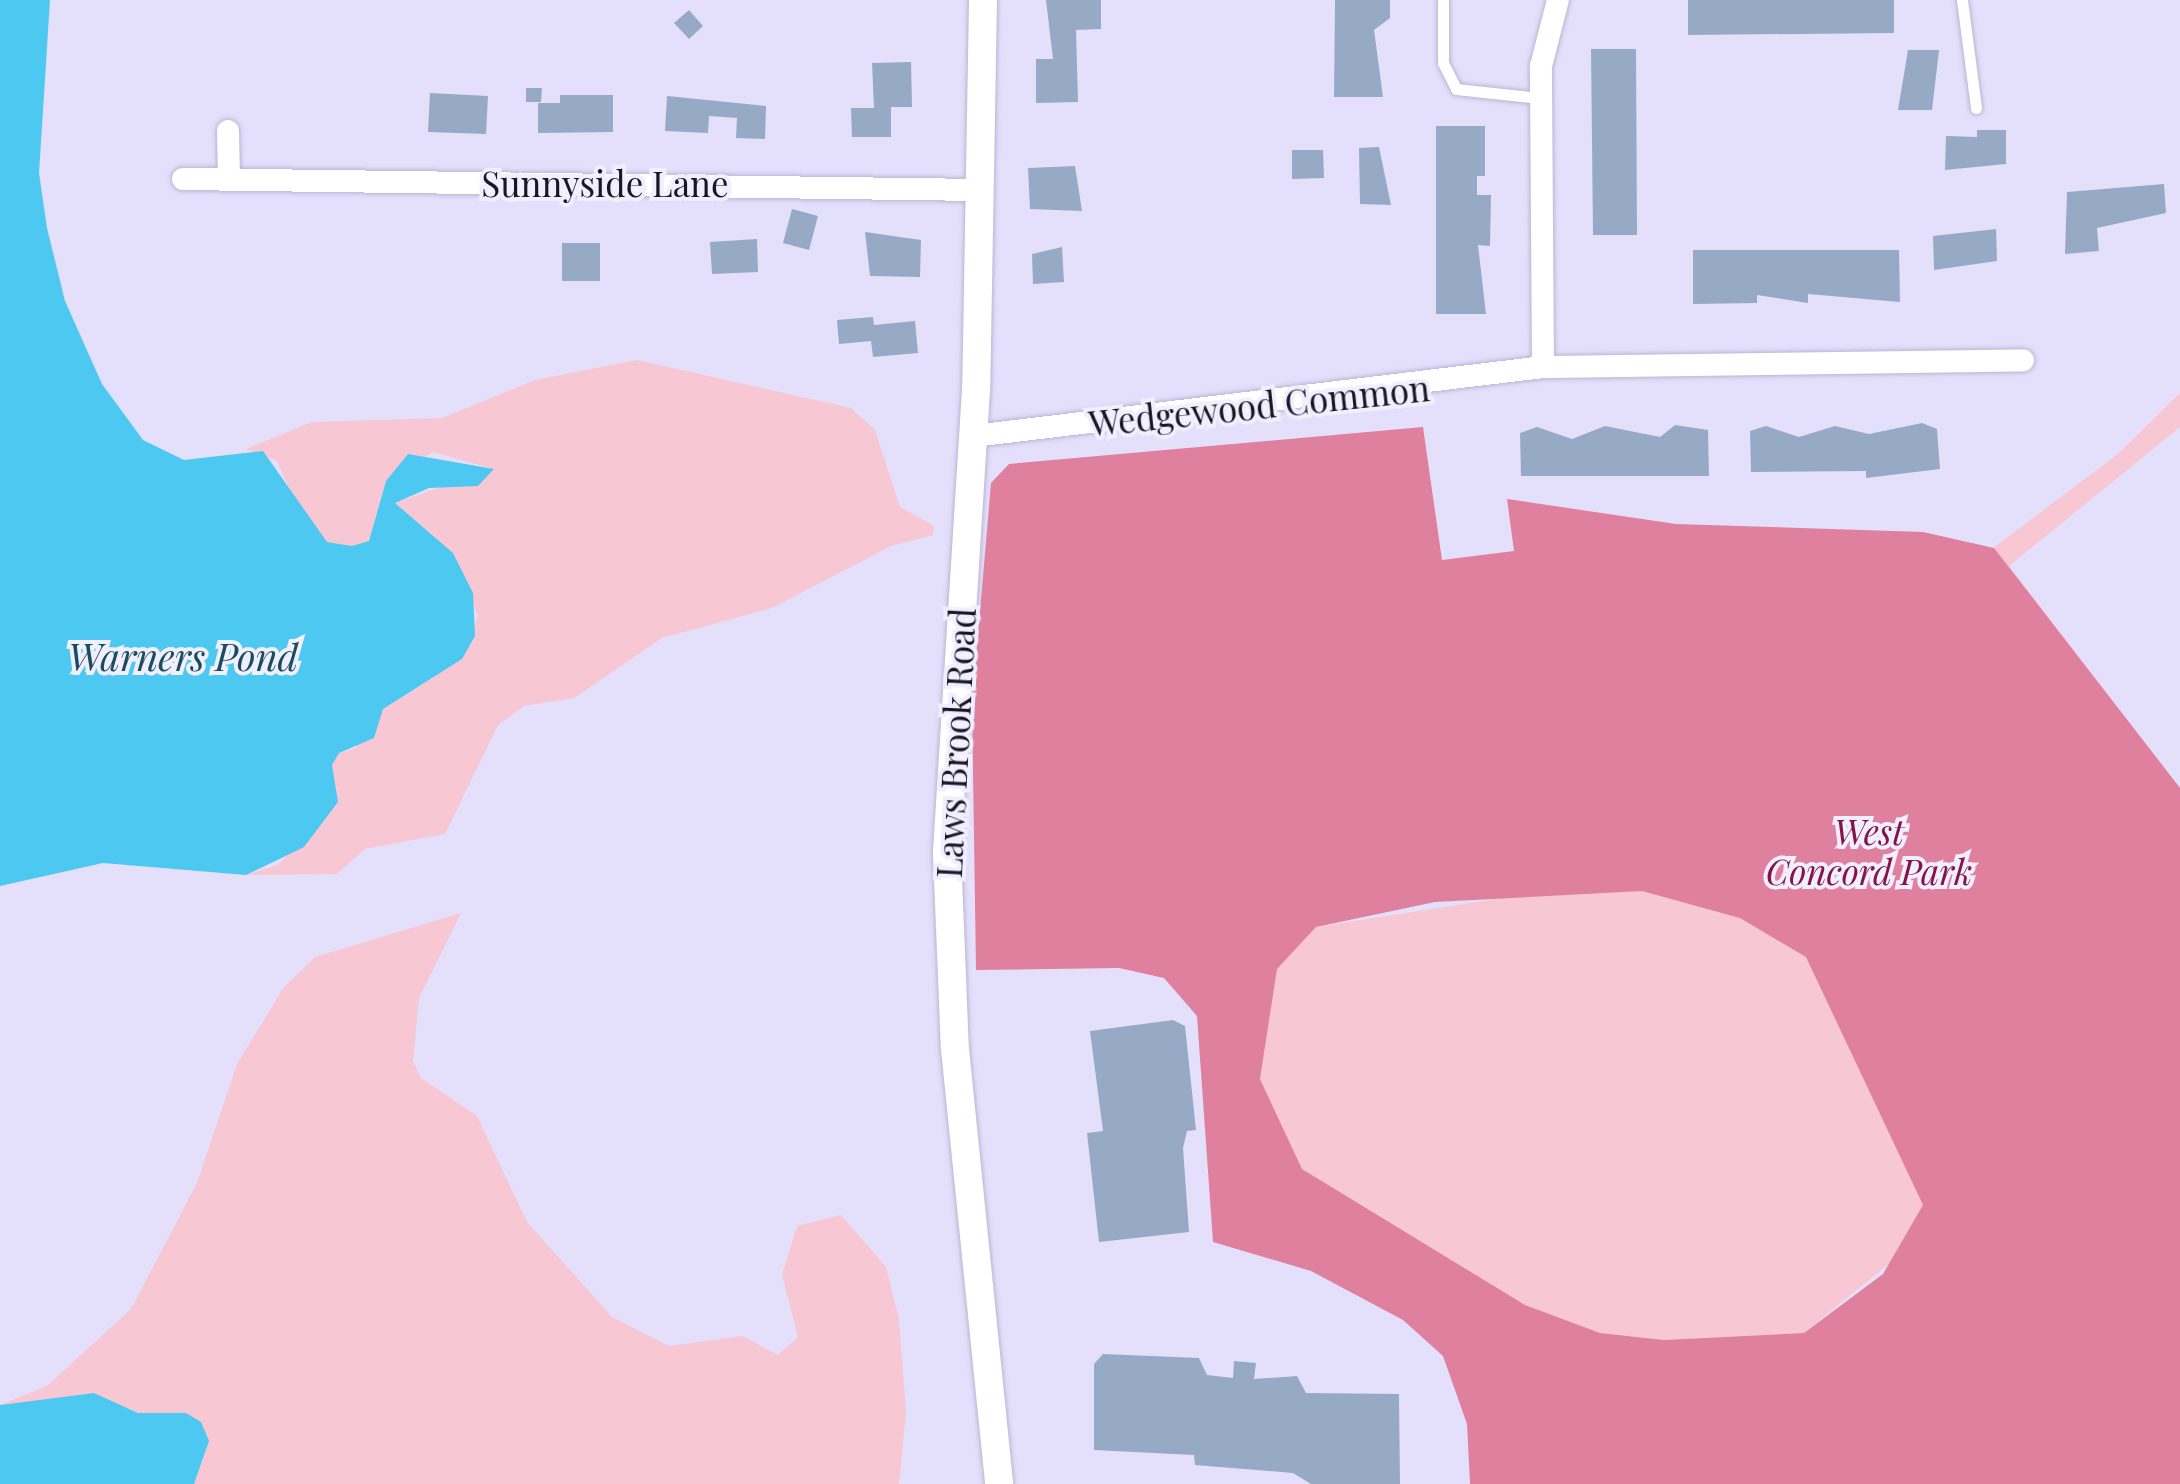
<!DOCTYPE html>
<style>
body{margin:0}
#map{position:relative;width:2180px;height:1484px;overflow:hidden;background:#e4e0fb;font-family:"Playfair Display",serif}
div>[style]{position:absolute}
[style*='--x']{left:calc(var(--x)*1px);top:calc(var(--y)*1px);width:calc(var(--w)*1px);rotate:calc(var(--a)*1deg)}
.green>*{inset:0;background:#f8c7d4}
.forest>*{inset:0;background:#df809e}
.water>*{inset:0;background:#4dc8f0}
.building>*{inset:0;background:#97aac5}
.roads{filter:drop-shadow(0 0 2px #bab5d5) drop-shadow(0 0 2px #bab5d5)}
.service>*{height:11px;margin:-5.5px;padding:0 5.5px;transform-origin:5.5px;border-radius:5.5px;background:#fff}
.minor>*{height:22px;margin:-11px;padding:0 11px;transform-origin:11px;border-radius:11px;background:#fff}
.tertiary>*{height:28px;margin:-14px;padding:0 14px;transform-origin:14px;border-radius:14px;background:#fff}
span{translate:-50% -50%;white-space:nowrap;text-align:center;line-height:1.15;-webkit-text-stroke:8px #f1effd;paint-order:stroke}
.street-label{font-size:35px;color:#191723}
.park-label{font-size:35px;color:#851346;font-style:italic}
.water-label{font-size:38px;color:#194d5e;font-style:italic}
</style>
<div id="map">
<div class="green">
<i style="clip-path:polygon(637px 360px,851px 408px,875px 430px,900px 507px,934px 526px,933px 535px,891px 546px,772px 608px,662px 638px,574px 698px,524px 706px,498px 725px,445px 834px,365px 849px,337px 874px,246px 875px,278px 865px,338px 802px,331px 765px,339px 753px,356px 748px,383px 709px,462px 659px,478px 615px,432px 534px,394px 503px,493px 469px,433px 452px,386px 481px,369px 541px,352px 546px,327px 542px,299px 512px,277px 461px,246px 449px,312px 422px,442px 418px,535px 380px)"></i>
<i style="clip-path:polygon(2180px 393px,2180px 427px,2009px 566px,2180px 788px,2180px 1484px,2016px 1381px,1891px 1262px,1804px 1333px,1664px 1340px,1600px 1333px,1524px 1305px,1302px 1169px,1260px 1079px,1277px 969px,1316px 927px,1502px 898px,1993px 548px,2118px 454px)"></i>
<i style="clip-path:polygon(461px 913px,419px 998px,413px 1061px,421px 1078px,477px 1116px,527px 1222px,612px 1317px,669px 1346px,742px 1336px,778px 1355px,798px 1337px,782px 1275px,797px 1226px,841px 1215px,886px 1267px,899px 1319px,906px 1413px,899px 1484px,194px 1484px,203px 1459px,186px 1413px,138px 1413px,94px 1393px,0 1405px,47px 1386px,131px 1309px,197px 1183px,237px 1064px,284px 987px,315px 957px)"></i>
</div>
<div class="forest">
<i style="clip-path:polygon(evenodd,1423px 427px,1442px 560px,1514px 551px,1507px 499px,1676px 524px,1923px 532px,1994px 548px,2180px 788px,2180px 1484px,1470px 1484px,1467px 1424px,1443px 1356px,1403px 1320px,1311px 1271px,1213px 1242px,1197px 1016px,1164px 978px,1119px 968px,976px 970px,972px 704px,991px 483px,1009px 464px,1423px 427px,1642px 891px,1740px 918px,1806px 957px,1923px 1205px,1883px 1274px,1804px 1333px,1664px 1340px,1600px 1333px,1525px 1305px,1302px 1169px,1260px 1079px,1277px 969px,1316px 927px,1435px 902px,1642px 891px)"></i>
</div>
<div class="water">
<i style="clip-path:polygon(0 0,50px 0,39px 173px,47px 228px,65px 301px,102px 384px,143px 440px,184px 460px,263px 451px,327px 542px,352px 546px,369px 541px,386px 481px,408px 454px,494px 469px,478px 486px,429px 488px,395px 503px,453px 553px,473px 593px,475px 636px,462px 659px,383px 709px,374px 738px,339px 753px,332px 765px,338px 802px,304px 847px,246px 875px,103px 863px,0 886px)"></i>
<i style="clip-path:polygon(94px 1393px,138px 1413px,186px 1413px,201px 1422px,209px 1441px,194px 1484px,0 1484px,0 1405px)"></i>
</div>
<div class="building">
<i style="clip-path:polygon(1046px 0,1101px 0,1101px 29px,1076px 30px,1078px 102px,1036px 103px,1036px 59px,1053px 59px)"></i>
<i style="clip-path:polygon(1335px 0,1390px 0,1390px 18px,1374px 30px,1383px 97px,1334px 97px)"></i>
<i style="clip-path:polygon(1688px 0,1894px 0,1894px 33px,1688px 35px)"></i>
<i style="clip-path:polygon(689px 10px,703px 26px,689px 39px,674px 23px)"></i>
<i style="clip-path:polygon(1591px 49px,1636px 49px,1637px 235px,1593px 235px)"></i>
<i style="clip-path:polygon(1908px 50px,1939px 50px,1932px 110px,1898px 110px)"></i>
<i style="clip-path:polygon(911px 62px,912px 107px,891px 107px,891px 137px,852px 137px,851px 108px,874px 108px,872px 63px)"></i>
<i style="clip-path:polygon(526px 88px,542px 88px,541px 102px,526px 102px)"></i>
<i style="clip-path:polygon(430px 93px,488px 96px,486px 134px,428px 132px)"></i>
<i style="clip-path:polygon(560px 95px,613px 95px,613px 132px,538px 133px,538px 103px,560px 103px)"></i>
<i style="clip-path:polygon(667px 96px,766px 106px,765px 139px,736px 138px,737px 118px,709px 116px,708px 133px,665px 131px)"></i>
<i style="clip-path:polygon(1436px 126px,1485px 126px,1485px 176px,1477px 176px,1477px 195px,1491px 195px,1490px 246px,1478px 245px,1486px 314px,1436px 314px)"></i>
<i style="clip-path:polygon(1977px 130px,2006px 130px,2006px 164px,1945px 170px,1946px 136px,1977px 137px)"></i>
<i style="clip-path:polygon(1379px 147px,1391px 205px,1360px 204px,1359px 148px)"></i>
<i style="clip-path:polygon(1292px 150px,1323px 150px,1324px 178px,1292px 179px)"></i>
<i style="clip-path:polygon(1075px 166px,1082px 211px,1030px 209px,1028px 168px)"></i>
<i style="clip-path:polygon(2164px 184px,2166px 213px,2097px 228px,2099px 251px,2065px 254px,2067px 192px)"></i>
<i style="clip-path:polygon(792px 209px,818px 216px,809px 250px,783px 243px)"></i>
<i style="clip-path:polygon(1996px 229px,1997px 261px,1934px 270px,1933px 236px)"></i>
<i style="clip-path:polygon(865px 232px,921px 240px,920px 277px,870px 276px)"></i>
<i style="clip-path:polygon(757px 239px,758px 272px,712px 274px,710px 242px)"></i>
<i style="clip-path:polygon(562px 243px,600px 243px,600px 281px,562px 281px)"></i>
<i style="clip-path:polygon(1062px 247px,1064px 282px,1033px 284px,1032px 254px)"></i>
<i style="clip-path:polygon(1693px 250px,1899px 250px,1900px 302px,1808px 294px,1808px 303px,1757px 295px,1757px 303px,1693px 304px)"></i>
<i style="clip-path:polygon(873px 317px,874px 325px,915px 321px,918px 353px,873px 357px,871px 341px,839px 344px,837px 320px)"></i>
<i style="clip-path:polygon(1922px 423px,1937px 429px,1940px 469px,1866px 478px,1866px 471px,1751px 472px,1750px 431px,1766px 426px,1799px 437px,1835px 426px,1869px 434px)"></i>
<i style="clip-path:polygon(1675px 425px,1708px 430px,1709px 476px,1521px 476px,1520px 433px,1537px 427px,1572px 439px,1605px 426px,1660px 437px)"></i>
<i style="clip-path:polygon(1173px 1020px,1185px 1026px,1196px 1130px,1187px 1131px,1183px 1148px,1189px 1232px,1099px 1242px,1087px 1133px,1103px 1131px,1090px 1031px)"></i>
<i style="clip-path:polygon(1103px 1354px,1199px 1358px,1207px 1375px,1233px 1378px,1234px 1361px,1256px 1363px,1254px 1379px,1297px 1376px,1306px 1393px,1399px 1394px,1400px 1484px,1311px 1484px,1293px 1473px,1195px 1465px,1194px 1455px,1094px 1450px,1094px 1364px)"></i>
</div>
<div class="roads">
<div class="service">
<i style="--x:1443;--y:0;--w:63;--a:90"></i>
<i style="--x:1443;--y:63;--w:29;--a:63"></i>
<i style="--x:1456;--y:89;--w:84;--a:6.1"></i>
<i style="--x:1962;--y:0;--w:109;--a:82.6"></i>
</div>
<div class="minor">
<i style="--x:228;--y:131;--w:48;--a:88.8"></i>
<i style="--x:183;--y:179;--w:798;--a:0.79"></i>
<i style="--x:1543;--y:367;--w:480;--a:-0.8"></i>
<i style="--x:974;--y:436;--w:573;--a:-6.91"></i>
<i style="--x:1543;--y:367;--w:301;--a:-90.4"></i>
<i style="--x:1541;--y:66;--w:68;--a:-75.6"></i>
</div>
<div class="tertiary">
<i style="--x:983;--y:0;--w:390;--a:91"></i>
<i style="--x:976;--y:390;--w:464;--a:93.6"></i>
<i style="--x:947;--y:853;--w:196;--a:87.7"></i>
<i style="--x:955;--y:1049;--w:437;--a:84.2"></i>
</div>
</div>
<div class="street-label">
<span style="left:605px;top:183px">Sunnyside Lane</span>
<span style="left:1259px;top:405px;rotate:-6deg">Wedgewood Common</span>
<span style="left:955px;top:743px;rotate:-87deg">Laws Brook Road</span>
</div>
<div class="park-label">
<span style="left:1869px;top:851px">West<br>Concord Park</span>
</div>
<div class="water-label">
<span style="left:183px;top:656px">Warners Pond</span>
</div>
</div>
